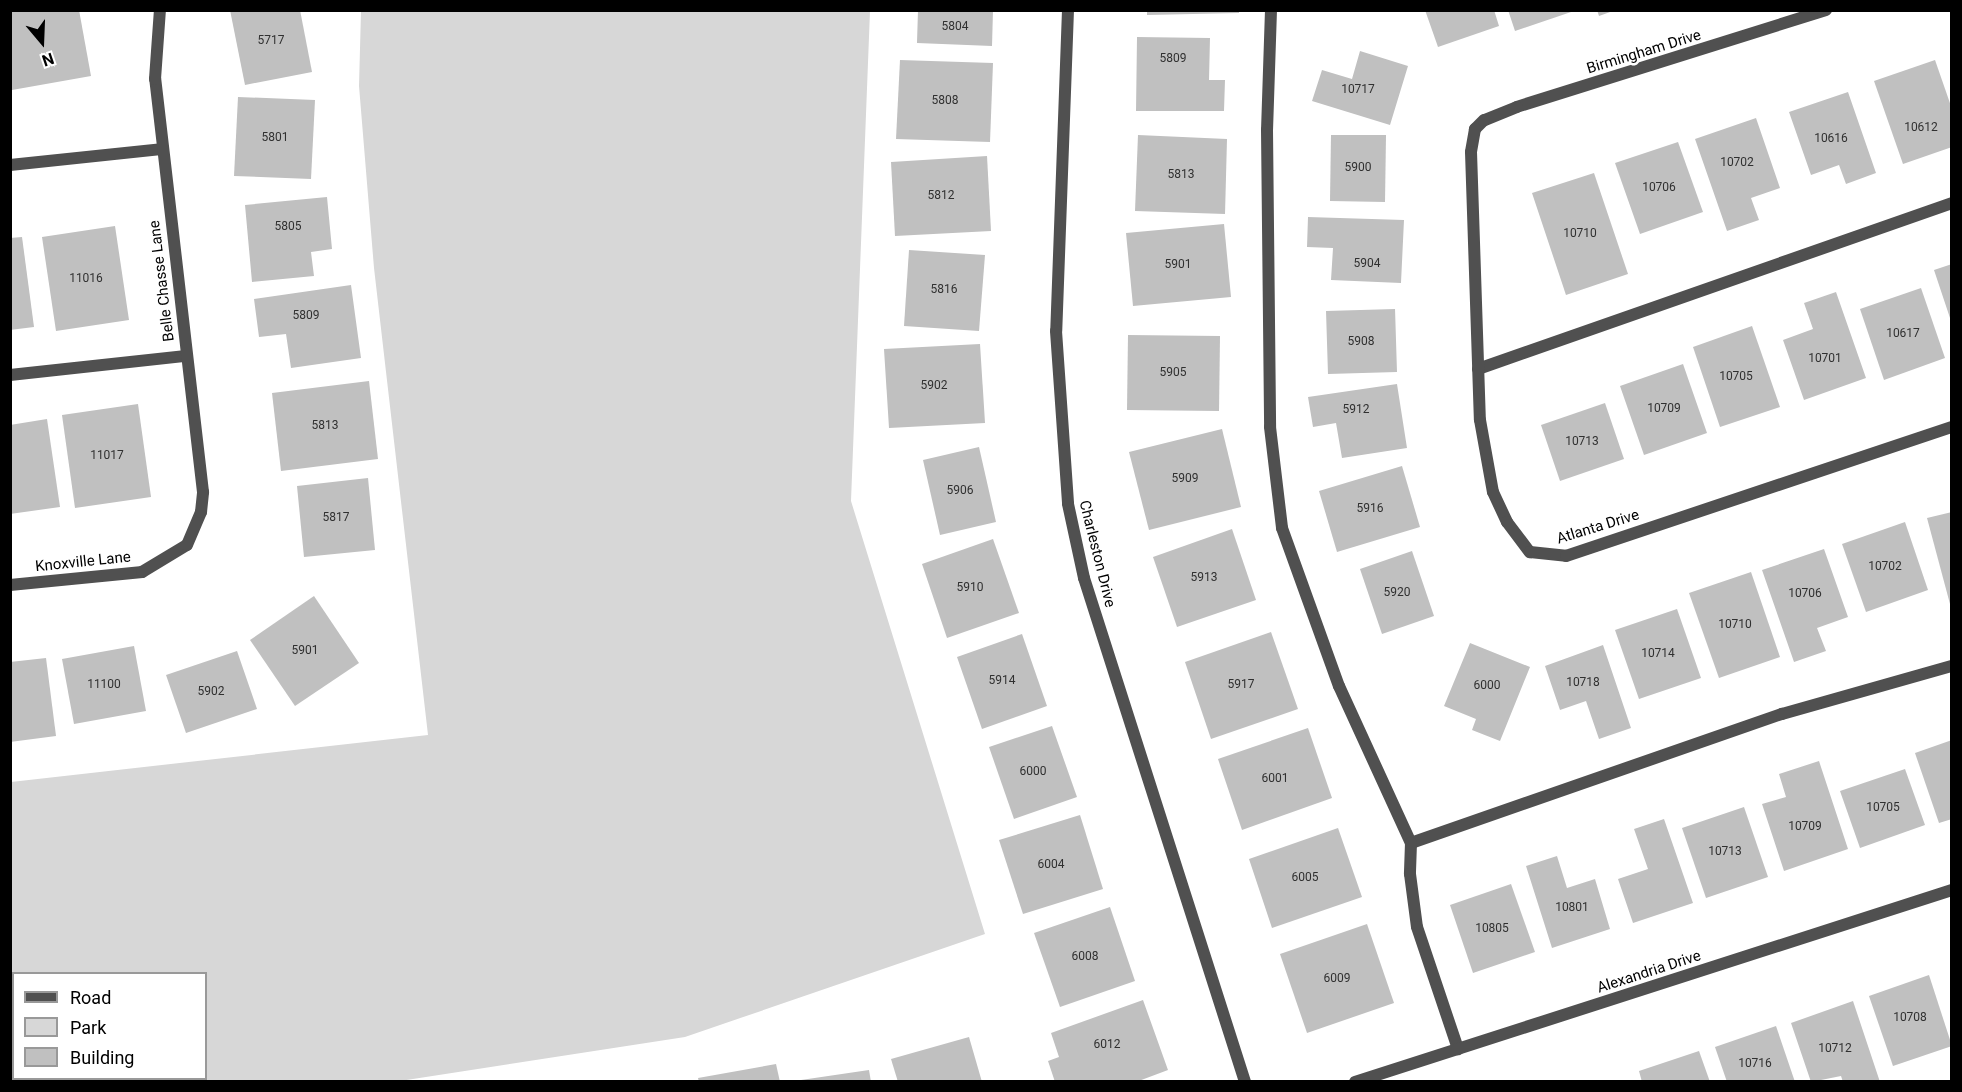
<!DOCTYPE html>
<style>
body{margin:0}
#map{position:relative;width:1962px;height:1092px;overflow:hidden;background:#fff;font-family:Roboto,sans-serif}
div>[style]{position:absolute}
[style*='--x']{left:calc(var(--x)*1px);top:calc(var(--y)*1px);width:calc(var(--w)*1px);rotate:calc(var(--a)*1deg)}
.green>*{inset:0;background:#d7d7d7}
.building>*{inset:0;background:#c0c0c0}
.lane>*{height:12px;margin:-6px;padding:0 6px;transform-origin:6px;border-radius:6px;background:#505050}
.street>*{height:12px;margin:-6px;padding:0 6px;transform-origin:6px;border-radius:6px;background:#505050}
span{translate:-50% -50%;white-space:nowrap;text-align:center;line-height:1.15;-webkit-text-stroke:5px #fff;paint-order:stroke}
.number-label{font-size:12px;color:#303030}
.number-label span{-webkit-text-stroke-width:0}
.street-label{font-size:15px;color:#000}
.frame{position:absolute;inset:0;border:12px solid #000;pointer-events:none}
.legend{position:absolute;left:12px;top:972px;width:195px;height:108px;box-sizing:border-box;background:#fff;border:2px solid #999;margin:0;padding:8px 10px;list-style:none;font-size:18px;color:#000}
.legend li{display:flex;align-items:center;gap:12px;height:30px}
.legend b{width:30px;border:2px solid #999}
.north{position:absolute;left:12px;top:12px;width:60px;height:60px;-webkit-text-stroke:4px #fff;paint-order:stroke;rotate:161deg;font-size:16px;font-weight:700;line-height:24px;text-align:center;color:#000}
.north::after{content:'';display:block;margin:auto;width:21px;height:27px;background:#000;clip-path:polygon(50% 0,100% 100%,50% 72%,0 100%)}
</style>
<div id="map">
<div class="green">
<i style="clip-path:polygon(evenodd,361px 11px,870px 11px,851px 501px,985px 934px,685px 1037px,400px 1081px,11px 1081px,11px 782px,428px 735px,374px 268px,359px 86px,361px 11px,14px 974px,206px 974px,206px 1078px,14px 1078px,14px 974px)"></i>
</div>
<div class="building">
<i style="clip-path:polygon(10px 10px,79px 10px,91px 76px,12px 90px)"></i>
<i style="clip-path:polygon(230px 10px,300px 10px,312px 72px,245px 85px)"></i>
<i style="clip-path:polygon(918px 10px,993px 10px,992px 46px,917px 43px)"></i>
<i style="clip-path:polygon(1147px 10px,1239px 10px,1239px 13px,1147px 15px)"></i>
<i style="clip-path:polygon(1425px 10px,1494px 10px,1499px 26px,1438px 47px)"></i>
<i style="clip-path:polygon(1508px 10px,1574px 10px,1574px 11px,1515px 31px)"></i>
<i style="clip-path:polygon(1597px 10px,1613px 10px,1613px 11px,1599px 16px)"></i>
<i style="clip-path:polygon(1137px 37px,1210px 38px,1209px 80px,1225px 80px,1224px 111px,1136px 111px)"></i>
<i style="clip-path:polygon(1360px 51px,1408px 66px,1390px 125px,1312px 101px,1322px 70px,1352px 79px)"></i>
<i style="clip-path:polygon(900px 60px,993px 63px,990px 142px,896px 139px)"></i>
<i style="clip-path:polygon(1935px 60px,1952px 109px,1952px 147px,1903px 164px,1874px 81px)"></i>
<i style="clip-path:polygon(1848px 92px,1876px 173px,1846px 184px,1839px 165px,1811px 175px,1789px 112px)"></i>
<i style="clip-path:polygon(238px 97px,315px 100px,311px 179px,234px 176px)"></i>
<i style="clip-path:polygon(1756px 118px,1780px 188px,1751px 198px,1759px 220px,1727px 231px,1695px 139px)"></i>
<i style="clip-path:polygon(1138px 135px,1227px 139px,1225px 214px,1135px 211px)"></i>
<i style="clip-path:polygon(1331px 135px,1386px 135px,1385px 202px,1330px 201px)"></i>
<i style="clip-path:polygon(1678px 142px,1703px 212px,1640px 234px,1615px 163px)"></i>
<i style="clip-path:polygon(987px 156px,991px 231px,895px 236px,891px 162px)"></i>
<i style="clip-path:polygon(1594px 173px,1628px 274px,1566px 295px,1532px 193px)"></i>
<i style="clip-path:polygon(327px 197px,332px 249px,311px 252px,314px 276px,252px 282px,245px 205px)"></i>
<i style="clip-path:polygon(1308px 217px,1404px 220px,1401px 283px,1331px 280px,1333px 248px,1307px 247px)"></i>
<i style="clip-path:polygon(1224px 224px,1231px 297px,1133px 306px,1126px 233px)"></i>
<i style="clip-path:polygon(115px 226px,129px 320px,56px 331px,42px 237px)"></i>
<i style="clip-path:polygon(22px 237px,34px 327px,10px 330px,10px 238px)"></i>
<i style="clip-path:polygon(909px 250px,985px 255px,979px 331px,904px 326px)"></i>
<i style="clip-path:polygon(1952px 264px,1952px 321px,1951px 321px,1934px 270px)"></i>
<i style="clip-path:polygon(351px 285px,361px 358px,291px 368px,286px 334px,259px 337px,254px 299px)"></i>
<i style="clip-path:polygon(1921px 288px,1945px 358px,1884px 380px,1860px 309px)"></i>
<i style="clip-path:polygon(1836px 292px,1866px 378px,1804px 400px,1783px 340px,1813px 329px,1804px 303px)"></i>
<i style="clip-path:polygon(1395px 309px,1397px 372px,1328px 374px,1326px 311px)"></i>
<i style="clip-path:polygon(1752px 326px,1780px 407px,1720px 427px,1693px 347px)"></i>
<i style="clip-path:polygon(1128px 335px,1220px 336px,1219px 411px,1127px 410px)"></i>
<i style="clip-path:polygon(980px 344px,985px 423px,889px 428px,884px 349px)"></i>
<i style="clip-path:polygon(1683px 364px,1707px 433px,1644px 455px,1620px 386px)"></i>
<i style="clip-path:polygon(369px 381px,378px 459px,281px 471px,272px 393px)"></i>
<i style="clip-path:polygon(1397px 384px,1407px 448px,1342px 458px,1336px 423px,1313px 427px,1308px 397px)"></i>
<i style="clip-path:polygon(1605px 403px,1624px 459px,1560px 481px,1541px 425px)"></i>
<i style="clip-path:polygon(138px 404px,151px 497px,75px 508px,62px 415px)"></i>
<i style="clip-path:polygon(47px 419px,60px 507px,10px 514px,10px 425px)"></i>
<i style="clip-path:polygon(1222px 429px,1241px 507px,1149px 530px,1129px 452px)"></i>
<i style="clip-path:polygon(979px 447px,996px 522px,940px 535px,923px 460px)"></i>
<i style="clip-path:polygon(1402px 466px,1420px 527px,1337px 552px,1319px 491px)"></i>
<i style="clip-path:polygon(368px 478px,375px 550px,304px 557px,297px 486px)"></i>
<i style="clip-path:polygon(1952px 512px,1952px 604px,1950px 604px,1927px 518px)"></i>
<i style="clip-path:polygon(1905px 522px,1928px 590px,1866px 612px,1842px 544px)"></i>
<i style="clip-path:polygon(1232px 529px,1256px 600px,1177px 627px,1153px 557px)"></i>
<i style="clip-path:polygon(993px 539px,1019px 613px,947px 638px,922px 564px)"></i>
<i style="clip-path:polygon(1824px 549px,1848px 617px,1817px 628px,1826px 651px,1794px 662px,1762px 570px)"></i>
<i style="clip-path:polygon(1412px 551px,1434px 616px,1382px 634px,1360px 569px)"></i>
<i style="clip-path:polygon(1751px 572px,1780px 657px,1719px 678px,1689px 593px)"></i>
<i style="clip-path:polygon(314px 596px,359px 663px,295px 706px,250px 640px)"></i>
<i style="clip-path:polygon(1677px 609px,1701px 678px,1639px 699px,1615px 630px)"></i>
<i style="clip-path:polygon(1271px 632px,1298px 709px,1211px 739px,1185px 662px)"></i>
<i style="clip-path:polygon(1022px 634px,1047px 706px,982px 729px,957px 657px)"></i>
<i style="clip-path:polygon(1470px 643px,1530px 667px,1500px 741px,1472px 730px,1476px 719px,1444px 706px)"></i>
<i style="clip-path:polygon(1603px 645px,1631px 728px,1599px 739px,1586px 701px,1560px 710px,1545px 666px)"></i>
<i style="clip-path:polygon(134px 646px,146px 711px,74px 724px,62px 659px)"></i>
<i style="clip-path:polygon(237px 651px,257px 709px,186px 733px,166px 675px)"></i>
<i style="clip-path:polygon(46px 658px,56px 736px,10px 742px,10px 662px)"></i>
<i style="clip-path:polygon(1052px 726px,1077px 797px,1014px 819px,989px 747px)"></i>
<i style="clip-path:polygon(1308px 728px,1332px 798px,1242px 830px,1218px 759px)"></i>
<i style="clip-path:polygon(1952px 740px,1952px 819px,1939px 823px,1915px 753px)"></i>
<i style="clip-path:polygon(1819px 761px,1848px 849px,1784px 871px,1762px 804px,1786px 797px,1779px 774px)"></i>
<i style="clip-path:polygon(1905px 769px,1925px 825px,1860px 848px,1840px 791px)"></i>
<i style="clip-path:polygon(1744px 807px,1768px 877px,1706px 898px,1682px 828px)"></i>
<i style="clip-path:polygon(1080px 815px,1103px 889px,1023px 914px,999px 840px)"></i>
<i style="clip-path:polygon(1664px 819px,1693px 903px,1633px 923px,1618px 879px,1648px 869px,1634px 829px)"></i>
<i style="clip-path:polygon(1338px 828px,1362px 897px,1272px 928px,1249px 859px)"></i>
<i style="clip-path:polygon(1557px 856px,1567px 888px,1595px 879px,1610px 929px,1552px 948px,1526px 866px)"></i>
<i style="clip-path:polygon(1511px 884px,1535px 952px,1473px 973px,1450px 905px)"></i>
<i style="clip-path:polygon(1110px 907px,1135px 981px,1060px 1007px,1034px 933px)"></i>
<i style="clip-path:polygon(1367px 924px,1394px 1003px,1307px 1033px,1280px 954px)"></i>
<i style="clip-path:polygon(1929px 975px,1952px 1046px,1893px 1066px,1869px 996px)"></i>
<i style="clip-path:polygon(1143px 1000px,1168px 1070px,1136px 1082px,1055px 1082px,1048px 1061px,1059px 1057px,1051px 1033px)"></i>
<i style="clip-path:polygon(1853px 1001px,1880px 1082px,1843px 1082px,1841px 1076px,1811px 1082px,1791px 1023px)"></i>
<i style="clip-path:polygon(1776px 1026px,1795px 1082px,1727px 1082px,1715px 1047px)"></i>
<i style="clip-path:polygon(969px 1037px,982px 1082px,898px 1082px,891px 1059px)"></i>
<i style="clip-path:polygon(1699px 1051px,1710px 1082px,1642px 1082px,1639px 1071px)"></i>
<i style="clip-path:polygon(776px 1064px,780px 1082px,699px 1082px,698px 1078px)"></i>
<i style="clip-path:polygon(869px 1070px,871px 1082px,801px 1082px,801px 1080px)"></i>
</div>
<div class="lane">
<i style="--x:1271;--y:10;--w:120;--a:91.9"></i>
<i style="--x:1267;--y:130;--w:297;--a:89.4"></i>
<i style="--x:1270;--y:427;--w:102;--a:83.2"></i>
<i style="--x:1282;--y:528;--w:168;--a:70.2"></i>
<i style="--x:1339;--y:686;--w:173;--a:65.4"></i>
<i style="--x:1411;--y:843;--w:393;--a:-19.2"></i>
<i style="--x:1782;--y:714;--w:177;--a:-15.8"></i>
<i style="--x:1478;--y:369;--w:502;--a:-19.3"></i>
<i style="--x:10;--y:375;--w:177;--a:-6.2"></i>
<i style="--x:1411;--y:843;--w:31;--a:92"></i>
<i style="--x:1410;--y:874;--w:53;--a:82.5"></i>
<i style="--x:1417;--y:927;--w:129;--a:71.4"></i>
</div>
<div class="street">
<i style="--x:1068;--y:10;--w:321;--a:92.1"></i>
<i style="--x:1056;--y:331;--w:173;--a:86"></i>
<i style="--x:1068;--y:504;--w:76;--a:77.8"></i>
<i style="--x:1084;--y:578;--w:529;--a:72.28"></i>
<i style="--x:1826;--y:10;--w:324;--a:162.6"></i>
<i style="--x:1517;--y:107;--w:35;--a:158"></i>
<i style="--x:1484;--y:120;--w:13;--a:135"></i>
<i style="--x:1475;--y:129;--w:23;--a:100"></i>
<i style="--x:1471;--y:152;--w:268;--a:88.1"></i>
<i style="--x:1480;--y:420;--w:73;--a:79.8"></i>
<i style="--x:1493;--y:492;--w:33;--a:65"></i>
<i style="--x:1507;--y:522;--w:38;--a:53"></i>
<i style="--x:1530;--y:552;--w:36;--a:6"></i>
<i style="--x:1566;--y:556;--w:407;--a:-18.5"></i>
<i style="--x:10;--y:165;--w:152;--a:-6"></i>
<i style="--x:10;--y:585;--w:133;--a:-5.6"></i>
<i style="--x:142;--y:572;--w:52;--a:-31"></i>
<i style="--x:187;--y:545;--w:36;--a:-67"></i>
<i style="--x:201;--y:512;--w:20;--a:-84"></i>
<i style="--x:203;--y:492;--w:416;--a:-96.6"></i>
<i style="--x:155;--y:79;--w:69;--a:-85.9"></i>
<i style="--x:1355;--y:1082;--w:627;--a:-17.83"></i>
</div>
<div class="number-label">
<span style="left:955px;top:27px">5804</span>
<span style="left:271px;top:41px">5717</span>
<span style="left:1173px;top:59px">5809</span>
<span style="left:1358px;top:90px">10717</span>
<span style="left:945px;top:101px">5808</span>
<span style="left:1921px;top:128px">10612</span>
<span style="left:275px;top:138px">5801</span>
<span style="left:1831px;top:139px">10616</span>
<span style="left:1737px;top:163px">10702</span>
<span style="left:1358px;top:168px">5900</span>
<span style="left:1181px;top:175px">5813</span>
<span style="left:1659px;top:188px">10706</span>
<span style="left:941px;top:196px">5812</span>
<span style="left:288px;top:227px">5805</span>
<span style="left:1580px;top:234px">10710</span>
<span style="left:1367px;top:264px">5904</span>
<span style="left:1178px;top:265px">5901</span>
<span style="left:86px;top:279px">11016</span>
<span style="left:944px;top:290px">5816</span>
<span style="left:306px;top:316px">5809</span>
<span style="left:1903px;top:334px">10617</span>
<span style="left:1361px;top:342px">5908</span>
<span style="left:1825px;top:359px">10701</span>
<span style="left:1173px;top:373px">5905</span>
<span style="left:1736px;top:377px">10705</span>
<span style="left:934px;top:386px">5902</span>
<span style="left:1664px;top:409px">10709</span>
<span style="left:1356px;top:410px">5912</span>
<span style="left:325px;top:426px">5813</span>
<span style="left:1582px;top:442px">10713</span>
<span style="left:107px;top:456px">11017</span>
<span style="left:1185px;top:479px">5909</span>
<span style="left:960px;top:491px">5906</span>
<span style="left:1370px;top:509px">5916</span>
<span style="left:336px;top:518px">5817</span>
<span style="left:1885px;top:567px">10702</span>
<span style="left:1204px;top:578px">5913</span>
<span style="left:970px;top:588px">5910</span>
<span style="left:1397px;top:593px">5920</span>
<span style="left:1805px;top:594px">10706</span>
<span style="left:1735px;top:625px">10710</span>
<span style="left:305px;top:651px">5901</span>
<span style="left:1658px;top:654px">10714</span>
<span style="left:1002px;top:681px">5914</span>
<span style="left:1583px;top:683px">10718</span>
<span style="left:104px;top:685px">11100</span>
<span style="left:1241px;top:685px">5917</span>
<span style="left:1487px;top:686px">6000</span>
<span style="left:211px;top:692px">5902</span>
<span style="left:1033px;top:772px">6000</span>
<span style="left:1275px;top:779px">6001</span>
<span style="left:1883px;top:808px">10705</span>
<span style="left:1805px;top:827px">10709</span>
<span style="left:1725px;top:852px">10713</span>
<span style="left:1051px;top:865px">6004</span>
<span style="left:1305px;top:878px">6005</span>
<span style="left:1572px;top:908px">10801</span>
<span style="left:1492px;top:929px">10805</span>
<span style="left:1085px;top:957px">6008</span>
<span style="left:1337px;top:979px">6009</span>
<span style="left:1910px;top:1018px">10708</span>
<span style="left:1107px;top:1045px">6012</span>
<span style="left:1835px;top:1049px">10712</span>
<span style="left:1755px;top:1064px">10716</span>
</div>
<div class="street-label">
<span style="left:1644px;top:52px;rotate:-17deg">Birmingham Drive</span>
<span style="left:162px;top:281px;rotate:-97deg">Belle Chasse Lane</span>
<span style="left:1598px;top:527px;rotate:-17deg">Atlanta Drive</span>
<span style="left:1097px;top:554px;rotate:76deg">Charleston Drive</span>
<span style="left:83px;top:562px;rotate:-6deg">Knoxville Lane</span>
<span style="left:1649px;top:972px;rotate:-18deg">Alexandria Drive</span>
</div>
<div class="frame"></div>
<ul class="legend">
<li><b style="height:8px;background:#505050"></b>Road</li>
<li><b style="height:16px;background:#d7d7d7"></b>Park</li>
<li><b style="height:16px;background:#c0c0c0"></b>Building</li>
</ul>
<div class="north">N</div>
</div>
